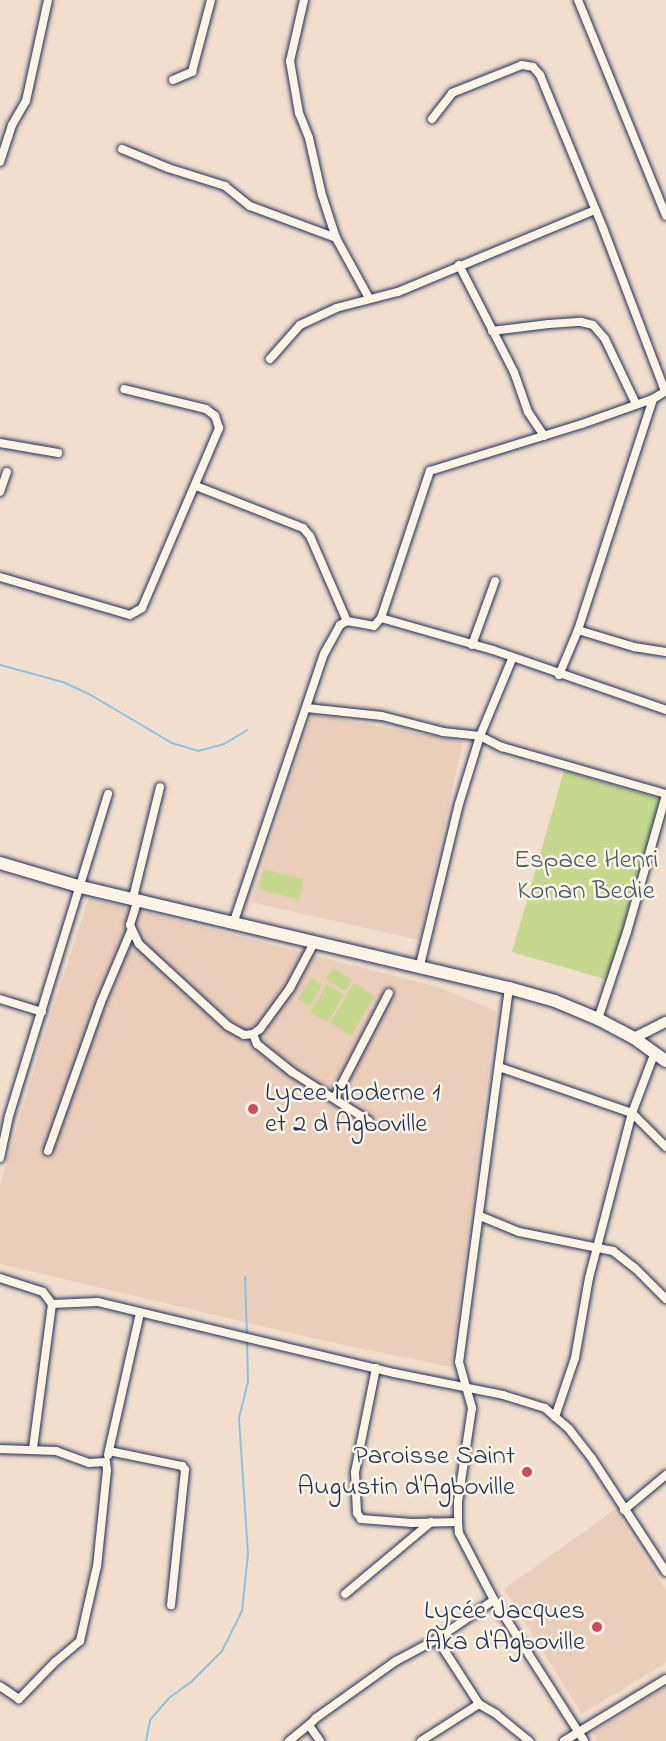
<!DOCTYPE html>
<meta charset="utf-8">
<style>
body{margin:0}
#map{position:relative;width:666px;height:1741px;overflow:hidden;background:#f2decc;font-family:"Indie Flower",sans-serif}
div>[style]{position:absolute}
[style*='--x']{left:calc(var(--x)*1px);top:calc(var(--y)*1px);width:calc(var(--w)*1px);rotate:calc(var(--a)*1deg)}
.built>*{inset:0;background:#ebceba}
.green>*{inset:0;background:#c6d88d}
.stream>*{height:2px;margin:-1px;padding:0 1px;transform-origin:1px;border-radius:1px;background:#87c3e7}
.roads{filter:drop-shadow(0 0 2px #1b2f5e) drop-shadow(0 0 2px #1b2f5e)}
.minor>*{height:8px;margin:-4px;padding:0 4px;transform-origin:4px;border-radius:4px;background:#fcf5e5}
.tertiary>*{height:10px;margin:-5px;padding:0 5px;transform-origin:5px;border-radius:5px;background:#fcf5e5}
.secondary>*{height:12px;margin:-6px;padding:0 6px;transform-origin:6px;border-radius:6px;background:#fcf5e5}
.dots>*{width:16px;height:16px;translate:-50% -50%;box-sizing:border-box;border:3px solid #fcf5e5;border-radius:50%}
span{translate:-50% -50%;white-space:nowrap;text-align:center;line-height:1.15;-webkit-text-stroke:5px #fcf5e5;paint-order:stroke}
.park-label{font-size:27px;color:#46596a}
.poi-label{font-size:27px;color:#1b2f5e}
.left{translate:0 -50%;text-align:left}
.right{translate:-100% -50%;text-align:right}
</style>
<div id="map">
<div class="built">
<i style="clip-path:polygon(312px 714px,463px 742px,419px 940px,251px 902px)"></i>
<i style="clip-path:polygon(89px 898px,438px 987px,496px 1011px,451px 1367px,325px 1341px,0 1264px,0 1185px,45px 1032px)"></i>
<i style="clip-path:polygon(614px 1510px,666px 1590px,666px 1663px,582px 1714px,504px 1589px)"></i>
<i style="clip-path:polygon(666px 1686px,666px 1741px,598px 1741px,592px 1733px)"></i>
</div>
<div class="green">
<i style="clip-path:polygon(564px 771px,660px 799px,608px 980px,512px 952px)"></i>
<i style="clip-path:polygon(264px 869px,304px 879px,299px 900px,259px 889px)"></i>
<i style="clip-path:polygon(333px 968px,352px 980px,345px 991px,326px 979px)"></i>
<i style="clip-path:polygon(311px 978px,322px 985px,310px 1006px,298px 999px)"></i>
<i style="clip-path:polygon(354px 983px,375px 996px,351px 1036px,330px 1023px)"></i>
<i style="clip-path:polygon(327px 984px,344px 995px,327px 1023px,310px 1012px)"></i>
</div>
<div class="stream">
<i style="--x:0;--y:665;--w:65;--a:15.1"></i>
<i style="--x:63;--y:682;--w:29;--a:25"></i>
<i style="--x:89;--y:694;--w:96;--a:30.6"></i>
<i style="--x:172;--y:743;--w:27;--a:17"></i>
<i style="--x:198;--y:751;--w:27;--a:-15"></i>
<i style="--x:224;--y:744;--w:27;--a:-31"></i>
<i style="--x:245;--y:1277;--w:57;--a:88"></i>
<i style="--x:146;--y:1741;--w:21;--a:-79"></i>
<i style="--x:150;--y:1720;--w:29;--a:-49"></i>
<i style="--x:169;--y:1698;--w:27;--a:-36"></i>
<i style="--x:191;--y:1682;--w:44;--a:-45"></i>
<i style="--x:222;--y:1651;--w:45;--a:-63.4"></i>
<i style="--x:242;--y:1611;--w:57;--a:-84"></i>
<i style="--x:248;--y:1554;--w:136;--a:-93.8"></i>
<i style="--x:239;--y:1418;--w:36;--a:-76"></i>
<i style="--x:248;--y:1383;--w:44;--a:-91.3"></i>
</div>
<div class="roads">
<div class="minor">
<i style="--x:304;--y:0;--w:63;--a:102.9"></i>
<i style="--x:290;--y:61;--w:53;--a:80.2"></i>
<i style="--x:299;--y:113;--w:27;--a:68"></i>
<i style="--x:309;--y:138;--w:58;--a:77.2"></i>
<i style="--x:322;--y:195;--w:45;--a:72"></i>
<i style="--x:336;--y:238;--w:68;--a:61.2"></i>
<i style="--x:578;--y:0;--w:233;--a:67.8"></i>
<i style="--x:173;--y:80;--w:21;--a:-23"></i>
<i style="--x:192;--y:72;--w:74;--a:-75.2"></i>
<i style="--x:432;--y:119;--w:33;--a:-52"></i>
<i style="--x:452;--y:93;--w:75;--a:-21.8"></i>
<i style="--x:522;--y:65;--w:11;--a:10"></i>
<i style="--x:533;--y:67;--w:11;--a:49"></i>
<i style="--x:540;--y:75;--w:165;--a:67.6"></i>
<i style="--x:603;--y:228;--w:174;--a:69.2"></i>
<i style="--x:122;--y:149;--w:50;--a:22.4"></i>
<i style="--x:168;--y:168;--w:60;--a:17.5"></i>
<i style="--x:225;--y:186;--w:32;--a:39"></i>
<i style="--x:250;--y:206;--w:92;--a:20.4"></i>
<i style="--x:0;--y:162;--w:39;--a:-72"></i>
<i style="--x:12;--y:125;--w:28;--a:-60"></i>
<i style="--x:26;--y:101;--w:103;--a:-77.7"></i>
<i style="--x:459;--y:265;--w:120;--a:62.8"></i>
<i style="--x:514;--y:372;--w:42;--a:70.7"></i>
<i style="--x:528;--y:412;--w:29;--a:56"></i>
<i style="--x:492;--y:331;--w:57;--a:-7"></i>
<i style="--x:549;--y:324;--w:32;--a:-4"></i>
<i style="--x:581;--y:322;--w:12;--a:14"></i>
<i style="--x:593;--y:325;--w:18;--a:49"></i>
<i style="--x:605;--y:339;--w:72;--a:64.5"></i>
<i style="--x:270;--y:359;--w:45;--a:-48.6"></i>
<i style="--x:300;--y:325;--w:40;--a:-25"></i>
<i style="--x:336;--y:308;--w:64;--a:-14.5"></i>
<i style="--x:398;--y:292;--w:213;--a:-22.6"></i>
<i style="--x:0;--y:443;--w:59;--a:9.8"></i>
<i style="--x:196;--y:486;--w:115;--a:21.4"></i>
<i style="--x:303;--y:528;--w:11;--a:49"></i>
<i style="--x:310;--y:536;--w:93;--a:66.5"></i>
<i style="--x:0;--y:492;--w:21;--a:-71"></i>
<i style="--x:0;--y:577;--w:135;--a:16.3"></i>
<i style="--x:130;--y:615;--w:14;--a:-30"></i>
<i style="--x:142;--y:608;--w:196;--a:-66.8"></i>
<i style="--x:219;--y:428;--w:13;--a:-108"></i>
<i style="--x:215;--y:416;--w:11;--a:-142"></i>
<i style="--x:206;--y:409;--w:84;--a:-166.3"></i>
<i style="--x:381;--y:618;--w:116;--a:15.9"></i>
<i style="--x:493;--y:650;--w:183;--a:19.1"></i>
<i style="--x:578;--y:630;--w:59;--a:16.9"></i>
<i style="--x:634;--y:647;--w:32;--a:9"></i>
<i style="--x:472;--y:645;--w:68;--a:-70.2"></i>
<i style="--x:559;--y:675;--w:49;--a:-67.1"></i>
<i style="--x:578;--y:630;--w:243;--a:-72"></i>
<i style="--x:307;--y:708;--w:75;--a:6.1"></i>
<i style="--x:382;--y:716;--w:63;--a:14.7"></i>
<i style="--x:443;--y:732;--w:37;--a:6"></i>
<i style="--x:480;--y:736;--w:83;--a:-67.4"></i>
<i style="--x:133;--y:898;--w:114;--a:-76.3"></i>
<i style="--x:138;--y:899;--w:27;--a:107"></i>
<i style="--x:130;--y:925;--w:21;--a:65"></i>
<i style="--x:139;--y:944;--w:121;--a:42.7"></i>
<i style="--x:228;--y:1026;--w:18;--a:29"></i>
<i style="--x:244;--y:1035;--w:9;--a:-6"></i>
<i style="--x:253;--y:1034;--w:9;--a:-36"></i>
<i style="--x:260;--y:1029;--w:51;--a:-53.8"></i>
<i style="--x:290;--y:988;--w:53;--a:-62"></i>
<i style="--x:234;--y:921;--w:282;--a:-71.4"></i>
<i style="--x:324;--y:654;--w:33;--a:-61"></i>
<i style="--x:340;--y:625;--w:8;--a:-30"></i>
<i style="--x:347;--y:621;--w:27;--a:10"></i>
<i style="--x:374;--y:626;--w:11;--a:-49"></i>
<i style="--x:381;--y:618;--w:155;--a:-71.6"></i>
<i style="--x:430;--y:471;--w:159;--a:-17.2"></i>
<i style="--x:582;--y:424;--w:75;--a:-19.4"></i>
<i style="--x:653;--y:399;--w:15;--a:-32"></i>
<i style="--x:420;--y:965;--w:166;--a:-76.4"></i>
<i style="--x:459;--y:804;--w:71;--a:-72.8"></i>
<i style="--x:480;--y:736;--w:25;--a:27"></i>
<i style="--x:502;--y:747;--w:171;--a:16"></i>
<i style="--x:509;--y:988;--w:377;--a:97.6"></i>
<i style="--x:459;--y:1362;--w:48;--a:74.2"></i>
<i style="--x:472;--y:1408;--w:95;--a:98.5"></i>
<i style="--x:458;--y:1502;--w:20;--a:90"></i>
<i style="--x:458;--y:1522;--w:11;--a:85"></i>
<i style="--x:459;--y:1533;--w:76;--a:62.4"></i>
<i style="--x:494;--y:1600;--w:167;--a:57.4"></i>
<i style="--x:0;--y:999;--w:44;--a:17.2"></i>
<i style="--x:598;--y:1019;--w:92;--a:-71.6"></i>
<i style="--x:627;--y:932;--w:142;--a:-74.1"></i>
<i style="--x:253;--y:1034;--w:11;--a:68"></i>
<i style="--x:257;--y:1044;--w:45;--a:38.7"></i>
<i style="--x:292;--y:1072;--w:91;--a:32.5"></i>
<i style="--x:499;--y:1067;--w:141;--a:19.1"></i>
<i style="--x:632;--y:1113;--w:48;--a:45"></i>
<i style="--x:335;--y:1097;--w:117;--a:-62.6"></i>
<i style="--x:48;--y:1151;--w:158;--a:-70.4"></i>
<i style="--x:101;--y:1002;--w:77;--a:-67.1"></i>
<i style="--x:0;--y:1158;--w:43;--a:-77.9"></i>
<i style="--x:9;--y:1116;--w:337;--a:-72.9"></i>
<i style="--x:480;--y:1216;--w:42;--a:22.3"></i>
<i style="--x:519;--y:1232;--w:96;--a:11.4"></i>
<i style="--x:613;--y:1251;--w:28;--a:38"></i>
<i style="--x:635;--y:1268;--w:44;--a:45"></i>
<i style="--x:0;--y:1278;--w:45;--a:18"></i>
<i style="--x:43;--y:1292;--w:15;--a:53"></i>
<i style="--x:52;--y:1304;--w:146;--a:97.5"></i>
<i style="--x:52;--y:1304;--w:46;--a:-2.5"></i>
<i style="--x:98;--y:1302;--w:304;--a:13.5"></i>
<i style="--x:394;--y:1373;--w:111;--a:11.4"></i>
<i style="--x:503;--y:1395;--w:44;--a:17.2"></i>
<i style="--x:545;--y:1408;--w:32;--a:41"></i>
<i style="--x:569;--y:1429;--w:36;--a:52"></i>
<i style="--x:591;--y:1457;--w:137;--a:56.9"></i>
<i style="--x:376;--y:1368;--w:106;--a:101.4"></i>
<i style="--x:355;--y:1472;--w:41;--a:87.2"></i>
<i style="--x:357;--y:1513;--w:7;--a:56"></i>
<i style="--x:361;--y:1519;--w:51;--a:4.5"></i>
<i style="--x:412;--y:1523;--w:46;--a:-1.2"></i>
<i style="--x:555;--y:1417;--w:62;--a:-71.3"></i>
<i style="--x:575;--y:1358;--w:81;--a:-80.1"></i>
<i style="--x:589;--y:1278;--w:171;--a:-75.4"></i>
<i style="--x:632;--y:1113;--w:65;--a:-69.3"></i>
<i style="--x:0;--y:1449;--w:56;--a:2"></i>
<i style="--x:56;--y:1451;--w:35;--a:20"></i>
<i style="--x:89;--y:1463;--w:17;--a:-3"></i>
<i style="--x:106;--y:1462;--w:8;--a:83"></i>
<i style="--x:107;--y:1470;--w:97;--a:95.9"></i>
<i style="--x:97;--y:1566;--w:77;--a:102.8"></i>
<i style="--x:80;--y:1641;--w:33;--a:140"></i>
<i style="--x:55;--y:1662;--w:52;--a:134.2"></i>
<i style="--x:19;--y:1699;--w:23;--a:-146"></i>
<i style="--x:109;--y:1451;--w:75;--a:11.6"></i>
<i style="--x:182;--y:1466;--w:5;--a:53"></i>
<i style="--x:185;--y:1470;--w:136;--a:95.9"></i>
<i style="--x:108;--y:1455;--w:146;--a:-77.3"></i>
<i style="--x:624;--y:1510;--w:55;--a:-39.8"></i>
<i style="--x:345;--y:1594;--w:112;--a:-39.9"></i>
<i style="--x:437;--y:1639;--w:77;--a:57.1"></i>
<i style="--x:479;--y:1704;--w:20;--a:30"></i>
<i style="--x:496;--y:1714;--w:43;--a:39.3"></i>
<i style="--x:289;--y:1741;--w:26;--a:-39"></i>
<i style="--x:320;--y:1741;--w:19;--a:-125"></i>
<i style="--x:309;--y:1725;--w:10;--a:-45"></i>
<i style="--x:316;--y:1718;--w:98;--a:-35.5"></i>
<i style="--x:396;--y:1661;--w:47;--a:-28.2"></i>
<i style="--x:437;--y:1639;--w:69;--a:-34.4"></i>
<i style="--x:421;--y:1741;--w:69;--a:-32.5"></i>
<i style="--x:564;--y:1741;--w:119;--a:-31.3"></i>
</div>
<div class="tertiary">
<i style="--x:634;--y:1038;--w:36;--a:-27"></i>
</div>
<div class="secondary">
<i style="--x:0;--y:863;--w:84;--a:16.5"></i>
<i style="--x:81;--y:887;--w:440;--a:13.3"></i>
<i style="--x:509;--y:988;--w:48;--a:15.8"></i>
<i style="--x:555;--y:1001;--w:47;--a:22.7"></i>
<i style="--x:598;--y:1019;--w:41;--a:27.8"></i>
<i style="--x:634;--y:1038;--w:39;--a:36"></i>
</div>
</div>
<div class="dots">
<i style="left:253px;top:1109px;background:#d1495b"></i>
<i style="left:527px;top:1472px;background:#d1495b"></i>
<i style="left:597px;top:1627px;background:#d1495b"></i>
</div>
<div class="park-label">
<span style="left:586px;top:876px">Espace Henri<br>Konan Bedie</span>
</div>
<div class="poi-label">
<span class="left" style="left:265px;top:1109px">Lycee Moderne 1<br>et 2 d Agboville</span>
<span class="right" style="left:515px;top:1472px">Paroisse Saint<br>Augustin d'Agboville</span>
<span class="right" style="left:585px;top:1627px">Lycée Jacques<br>Aka d'Agboville</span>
</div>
</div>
